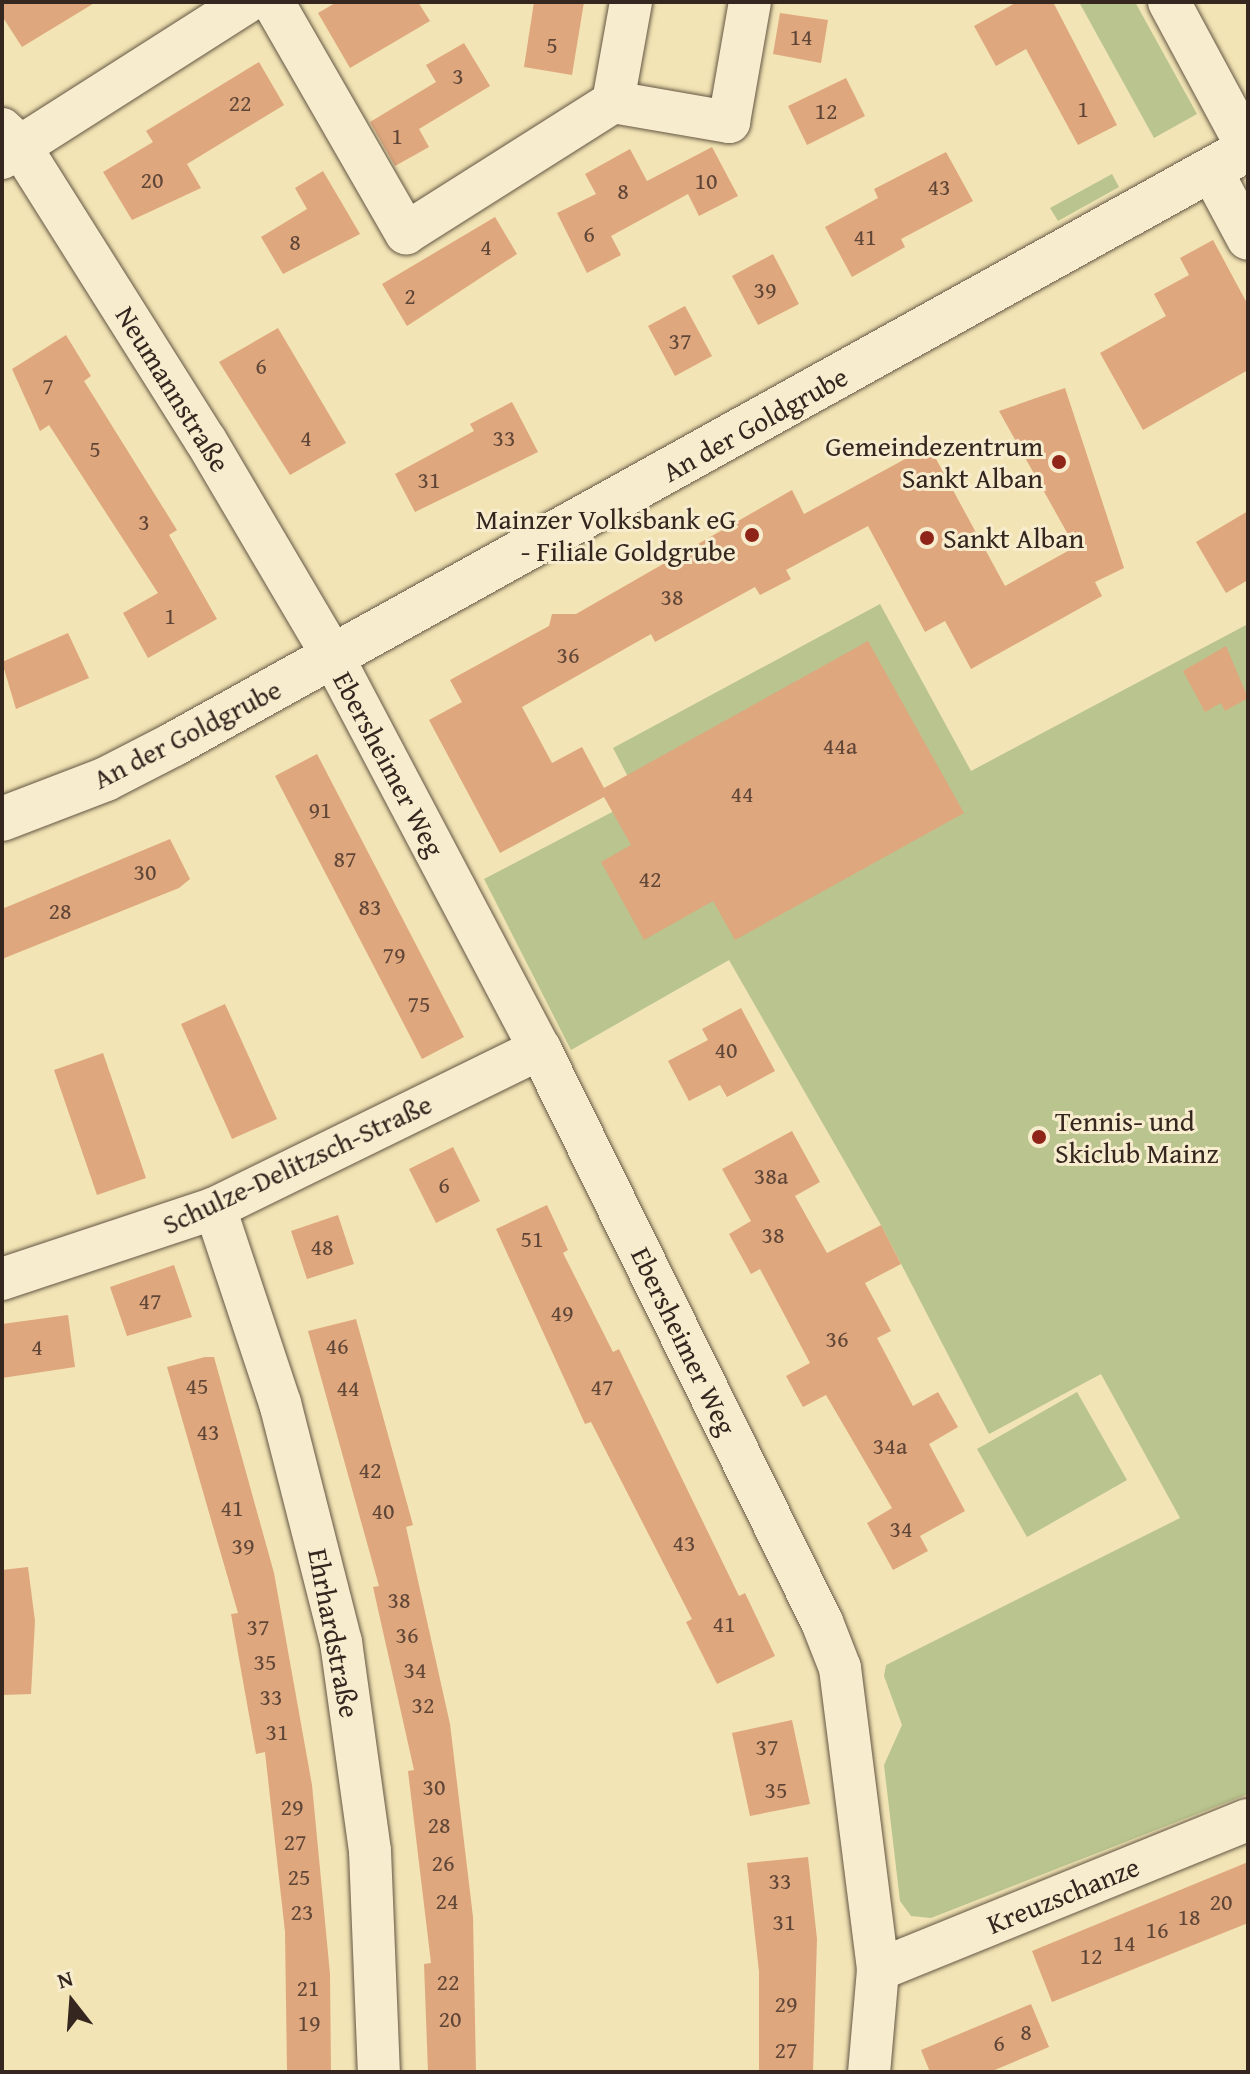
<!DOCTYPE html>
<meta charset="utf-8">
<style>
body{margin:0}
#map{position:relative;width:1250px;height:2074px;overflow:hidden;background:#f2e4b4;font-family:"Gentium Book Plus",serif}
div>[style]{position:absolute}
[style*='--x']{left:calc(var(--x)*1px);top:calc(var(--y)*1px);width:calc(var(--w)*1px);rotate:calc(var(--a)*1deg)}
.green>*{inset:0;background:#b9c48e}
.building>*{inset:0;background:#dfa77e}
.roads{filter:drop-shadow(0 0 2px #645644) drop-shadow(0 0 2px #645644)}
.street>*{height:42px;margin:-21px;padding:0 21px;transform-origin:21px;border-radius:21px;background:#f7edce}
.secondary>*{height:44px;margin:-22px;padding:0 22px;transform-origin:22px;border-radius:22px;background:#f7edce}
.dots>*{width:22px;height:22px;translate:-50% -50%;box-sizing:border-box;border:4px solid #f7edce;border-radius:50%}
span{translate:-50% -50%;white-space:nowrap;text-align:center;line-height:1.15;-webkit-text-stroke:6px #f7edce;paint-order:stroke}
.number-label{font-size:24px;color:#604637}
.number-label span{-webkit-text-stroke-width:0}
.street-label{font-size:28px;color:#35261f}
.poi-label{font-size:28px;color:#35261f}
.right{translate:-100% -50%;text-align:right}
.left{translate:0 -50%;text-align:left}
.frame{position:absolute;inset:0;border:4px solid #35261f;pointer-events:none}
.north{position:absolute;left:32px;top:1962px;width:80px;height:80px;-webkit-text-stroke:6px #f7edce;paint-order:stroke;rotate:343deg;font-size:22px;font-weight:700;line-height:32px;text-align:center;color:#35261f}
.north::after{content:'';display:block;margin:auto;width:28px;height:36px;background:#35261f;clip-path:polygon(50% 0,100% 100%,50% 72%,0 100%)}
</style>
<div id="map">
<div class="green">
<i style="clip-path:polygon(1079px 2px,1135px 2px,1197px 114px,1154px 138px)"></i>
<i style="clip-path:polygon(1112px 174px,1119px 187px,1058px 221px,1050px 208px)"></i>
<i style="clip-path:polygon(880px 604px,971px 771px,1248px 624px,1248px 1794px,931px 1918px,911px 1916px,900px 1901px,884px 1765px,902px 1725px,884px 1676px,886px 1665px,1180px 1518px,1101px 1374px,989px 1434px,881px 1225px,729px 960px,571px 1050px,484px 879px,639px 798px,613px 748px)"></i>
<i style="clip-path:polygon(1077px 1392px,1127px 1480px,1027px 1537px,977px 1449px)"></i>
</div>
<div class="building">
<i style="clip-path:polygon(2px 2px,96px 2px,22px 47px,2px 16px)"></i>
<i style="clip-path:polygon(337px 2px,418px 2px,430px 21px,350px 68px,318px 13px)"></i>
<i style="clip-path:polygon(534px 2px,584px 2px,572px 75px,524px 67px)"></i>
<i style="clip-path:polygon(1017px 2px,1053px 2px,1117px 125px,1078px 145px,1026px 49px,996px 66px,974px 26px)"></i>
<i style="clip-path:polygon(780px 13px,828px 20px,821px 63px,773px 54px)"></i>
<i style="clip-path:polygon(464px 43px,490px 86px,419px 129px,429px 147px,395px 166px,370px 122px,436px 82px,426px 65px)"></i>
<i style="clip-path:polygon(259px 62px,284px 105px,187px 164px,201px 188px,132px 220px,103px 172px,153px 142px,146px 131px)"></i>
<i style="clip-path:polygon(846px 78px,865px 116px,807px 145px,788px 106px)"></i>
<i style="clip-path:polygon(712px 147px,738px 196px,699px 216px,688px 194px,611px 236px,621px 255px,587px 273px,557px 213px,596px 194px,585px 174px,630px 149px,647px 181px)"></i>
<i style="clip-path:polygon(946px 152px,973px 201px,901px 239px,905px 247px,852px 277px,825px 227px,878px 198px,874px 189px)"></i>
<i style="clip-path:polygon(323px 171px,360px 234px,283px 274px,261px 237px,307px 209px,295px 188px)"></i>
<i style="clip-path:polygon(495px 217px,517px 254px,407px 326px,382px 284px)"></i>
<i style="clip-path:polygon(1213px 240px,1248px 305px,1248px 370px,1143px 430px,1100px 353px,1166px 316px,1154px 294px,1189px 275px,1180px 258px)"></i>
<i style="clip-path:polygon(773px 254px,799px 304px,758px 325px,732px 276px)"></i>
<i style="clip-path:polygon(685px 306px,712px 356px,675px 376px,648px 326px)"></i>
<i style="clip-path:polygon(278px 328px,346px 443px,290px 475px,219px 362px)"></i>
<i style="clip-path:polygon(66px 335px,91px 376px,84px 381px,177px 530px,169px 535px,217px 619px,148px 658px,123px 613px,158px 593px,49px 425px,40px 431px,12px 369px)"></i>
<i style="clip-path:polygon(1065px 388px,1124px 568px,1095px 582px,1102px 596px,971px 669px,945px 621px,925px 632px,868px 526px,786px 570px,791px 579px,760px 595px,755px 587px,655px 642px,651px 634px,522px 707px,552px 763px,582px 747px,604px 788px,868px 641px,964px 813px,735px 940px,713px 901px,644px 940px,601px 862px,631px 845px,604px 797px,500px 853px,429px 720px,462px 702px,450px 680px,549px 626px,552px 614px,576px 614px,792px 490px,804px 514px,929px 446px,1005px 586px,1075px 547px,999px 411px)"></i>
<i style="clip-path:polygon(512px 402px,538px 452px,415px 512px,395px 474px,474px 431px,470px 424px)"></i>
<i style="clip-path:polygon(1248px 511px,1248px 580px,1226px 593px,1196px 542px)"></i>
<i style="clip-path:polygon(68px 633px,89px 678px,16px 709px,2px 662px)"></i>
<i style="clip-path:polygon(1226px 646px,1248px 698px,1225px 711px,1221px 703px,1205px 712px,1183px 671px)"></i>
<i style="clip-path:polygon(317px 754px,464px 1037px,422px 1059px,275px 776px)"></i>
<i style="clip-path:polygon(170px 839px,190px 879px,179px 888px,2px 959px,2px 909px)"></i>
<i style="clip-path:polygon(225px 1004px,277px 1119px,232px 1139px,181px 1024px)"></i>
<i style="clip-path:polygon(741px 1008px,775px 1071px,727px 1097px,720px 1085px,689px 1101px,668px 1061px,708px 1040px,702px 1029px)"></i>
<i style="clip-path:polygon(103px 1053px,146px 1178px,97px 1195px,54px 1070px)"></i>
<i style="clip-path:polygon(792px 1131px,820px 1182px,795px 1196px,827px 1253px,881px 1225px,901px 1264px,865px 1283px,891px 1331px,877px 1338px,913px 1406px,938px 1392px,958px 1427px,929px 1444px,965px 1511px,920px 1536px,928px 1551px,893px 1570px,867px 1523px,892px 1508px,826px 1395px,803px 1407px,786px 1376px,810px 1363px,760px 1269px,751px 1274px,729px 1234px,751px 1221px,722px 1169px)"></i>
<i style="clip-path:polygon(453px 1147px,480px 1201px,436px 1223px,409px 1169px)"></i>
<i style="clip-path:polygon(547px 1205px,568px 1250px,563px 1253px,613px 1352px,619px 1349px,739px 1596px,745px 1593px,775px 1656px,717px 1684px,686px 1622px,692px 1619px,591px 1422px,585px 1424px,496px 1229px)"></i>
<i style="clip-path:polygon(338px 1215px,354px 1264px,307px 1279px,291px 1231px)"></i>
<i style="clip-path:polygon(174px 1265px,192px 1317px,127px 1336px,110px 1287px)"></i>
<i style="clip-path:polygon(68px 1315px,75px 1367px,2px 1378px,2px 1324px)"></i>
<i style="clip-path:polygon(356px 1319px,413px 1525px,406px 1527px,450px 1724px,473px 1917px,476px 2072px,428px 2072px,424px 1964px,431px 1963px,408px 1771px,414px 1770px,373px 1587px,379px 1586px,308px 1331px)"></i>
<i style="clip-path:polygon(205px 1357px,214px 1357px,274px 1573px,312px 1785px,330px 1974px,331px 2072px,287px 2072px,285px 1932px,265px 1752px,256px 1754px,231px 1614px,238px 1613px,167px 1367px)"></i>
<i style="clip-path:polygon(28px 1567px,35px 1621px,31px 1694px,2px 1695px,2px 1570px)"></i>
<i style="clip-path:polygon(792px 1720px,810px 1804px,750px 1816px,732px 1733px)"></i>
<i style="clip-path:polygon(808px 1857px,817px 1939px,813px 2072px,759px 2072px,759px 1972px,747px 1863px)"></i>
<i style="clip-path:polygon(1248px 1862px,1248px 1923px,1052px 2002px,1032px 1951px)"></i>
<i style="clip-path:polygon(1031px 2004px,1049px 2047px,990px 2072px,930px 2072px,921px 2050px)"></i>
</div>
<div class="roads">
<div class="street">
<i style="--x:273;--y:2;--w:267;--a:60.1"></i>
<i style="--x:406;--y:233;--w:245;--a:-32.3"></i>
<i style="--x:631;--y:2;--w:102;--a:100.2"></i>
<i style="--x:613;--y:102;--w:118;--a:9.8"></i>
<i style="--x:729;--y:122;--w:122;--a:-80.1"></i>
<i style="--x:1169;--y:2;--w:167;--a:61.7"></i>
<i style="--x:2;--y:129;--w:25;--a:43"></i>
<i style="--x:20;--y:146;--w:349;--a:57.8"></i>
<i style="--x:206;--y:441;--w:251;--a:59.5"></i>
<i style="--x:333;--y:657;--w:443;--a:62.2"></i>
<i style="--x:540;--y:1049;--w:639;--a:63.8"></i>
<i style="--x:822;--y:1622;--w:49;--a:68.6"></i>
<i style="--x:840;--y:1668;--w:304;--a:82.8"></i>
<i style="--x:878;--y:1970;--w:102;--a:95"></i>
<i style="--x:2;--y:158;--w:290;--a:-32.5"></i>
<i style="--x:1211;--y:170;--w:78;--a:61.8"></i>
<i style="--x:215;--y:1208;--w:206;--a:71.6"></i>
<i style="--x:280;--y:1403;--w:247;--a:75.7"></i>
<i style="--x:341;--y:1642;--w:211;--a:82.1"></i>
<i style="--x:370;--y:1851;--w:221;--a:87.7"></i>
<i style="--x:2;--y:1279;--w:225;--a:-18.4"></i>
<i style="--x:215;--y:1208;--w:362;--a:-26.1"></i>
<i style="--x:878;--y:1970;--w:399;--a:-22.1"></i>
</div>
<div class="secondary">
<i style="--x:2;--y:819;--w:111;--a:-21"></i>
<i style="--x:106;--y:779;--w:76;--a:-27.2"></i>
<i style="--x:174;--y:744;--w:1228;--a:-28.99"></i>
</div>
</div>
<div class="dots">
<i style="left:1059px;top:462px;background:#8f2418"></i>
<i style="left:752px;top:535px;background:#8f2418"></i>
<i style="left:927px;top:538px;background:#8f2418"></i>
<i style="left:1039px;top:1137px;background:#8f2418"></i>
</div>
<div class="number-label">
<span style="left:801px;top:37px">14</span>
<span style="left:552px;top:45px">5</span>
<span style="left:458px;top:76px">3</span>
<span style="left:240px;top:103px">22</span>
<span style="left:1083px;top:109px">1</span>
<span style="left:826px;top:111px">12</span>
<span style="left:397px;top:136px">1</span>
<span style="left:152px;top:180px">20</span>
<span style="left:706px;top:181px">10</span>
<span style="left:939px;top:187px">43</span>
<span style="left:623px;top:191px">8</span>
<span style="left:589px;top:234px">6</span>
<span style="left:865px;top:237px">41</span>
<span style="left:295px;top:242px">8</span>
<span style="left:486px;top:247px">4</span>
<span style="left:765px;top:290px">39</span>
<span style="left:410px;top:296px">2</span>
<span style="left:680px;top:341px">37</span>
<span style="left:261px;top:366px">6</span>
<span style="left:48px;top:386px">7</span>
<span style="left:306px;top:438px">4</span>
<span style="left:504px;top:438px">33</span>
<span style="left:95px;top:449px">5</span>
<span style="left:429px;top:480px">31</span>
<span style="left:144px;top:522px">3</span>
<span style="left:672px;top:597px">38</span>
<span style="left:170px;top:616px">1</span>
<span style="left:568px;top:655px">36</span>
<span style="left:840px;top:746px">44a</span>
<span style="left:742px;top:794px">44</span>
<span style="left:320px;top:810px">91</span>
<span style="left:345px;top:859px">87</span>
<span style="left:145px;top:872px">30</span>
<span style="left:650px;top:879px">42</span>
<span style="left:370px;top:907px">83</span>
<span style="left:60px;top:911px">28</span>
<span style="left:394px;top:955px">79</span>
<span style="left:419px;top:1004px">75</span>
<span style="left:726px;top:1050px">40</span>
<span style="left:771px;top:1176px">38a</span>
<span style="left:444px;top:1185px">6</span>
<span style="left:773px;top:1235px">38</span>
<span style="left:532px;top:1239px">51</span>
<span style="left:322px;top:1247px">48</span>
<span style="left:150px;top:1301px">47</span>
<span style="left:562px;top:1313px">49</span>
<span style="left:837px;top:1339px">36</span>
<span style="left:337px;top:1346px">46</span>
<span style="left:37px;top:1347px">4</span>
<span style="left:197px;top:1386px">45</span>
<span style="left:602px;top:1387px">47</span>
<span style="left:348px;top:1388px">44</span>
<span style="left:208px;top:1432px">43</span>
<span style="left:890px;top:1446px">34a</span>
<span style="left:370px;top:1470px">42</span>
<span style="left:232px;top:1508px">41</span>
<span style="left:383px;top:1511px">40</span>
<span style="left:901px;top:1529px">34</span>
<span style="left:684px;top:1543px">43</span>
<span style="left:243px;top:1546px">39</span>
<span style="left:399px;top:1600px">38</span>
<span style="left:724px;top:1624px">41</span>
<span style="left:258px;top:1627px">37</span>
<span style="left:407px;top:1635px">36</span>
<span style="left:265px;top:1662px">35</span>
<span style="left:415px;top:1670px">34</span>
<span style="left:271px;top:1697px">33</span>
<span style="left:423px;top:1705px">32</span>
<span style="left:277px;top:1732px">31</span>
<span style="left:767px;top:1747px">37</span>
<span style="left:434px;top:1787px">30</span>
<span style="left:776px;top:1790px">35</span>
<span style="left:292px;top:1807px">29</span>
<span style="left:439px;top:1825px">28</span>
<span style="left:295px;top:1842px">27</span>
<span style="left:443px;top:1863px">26</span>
<span style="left:299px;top:1877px">25</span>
<span style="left:780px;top:1881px">33</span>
<span style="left:447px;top:1901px">24</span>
<span style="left:1221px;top:1902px">20</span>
<span style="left:302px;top:1912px">23</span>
<span style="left:1189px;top:1917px">18</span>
<span style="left:784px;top:1922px">31</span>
<span style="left:1157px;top:1930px">16</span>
<span style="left:1124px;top:1943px">14</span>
<span style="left:1091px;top:1956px">12</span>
<span style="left:448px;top:1982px">22</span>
<span style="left:308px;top:1988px">21</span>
<span style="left:786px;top:2004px">29</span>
<span style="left:450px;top:2019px">20</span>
<span style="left:309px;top:2023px">19</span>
<span style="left:1026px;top:2032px">8</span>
<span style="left:999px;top:2043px">6</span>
<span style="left:786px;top:2050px">27</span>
</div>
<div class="street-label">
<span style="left:173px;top:389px;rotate:58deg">Neumannstraße</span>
<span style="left:755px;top:424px;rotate:-29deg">An der Goldgrube</span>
<span style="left:187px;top:734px;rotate:-27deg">An der Goldgrube</span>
<span style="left:389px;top:764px;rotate:62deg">Ebersheimer Weg</span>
<span style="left:297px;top:1164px;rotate:-25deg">Schulze-Delitzsch-Straße</span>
<span style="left:684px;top:1341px;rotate:64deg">Ebersheimer Weg</span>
<span style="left:334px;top:1633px;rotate:79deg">Ehrhardstraße</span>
<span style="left:1063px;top:1895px;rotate:-22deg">Kreuzschanze</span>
</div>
<div class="poi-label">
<span class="right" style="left:1043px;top:462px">Gemeindezentrum<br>Sankt Alban</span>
<span class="right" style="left:736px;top:535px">Mainzer Volksbank eG<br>- Filiale Goldgrube</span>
<span class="left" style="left:943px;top:538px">Sankt Alban</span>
<span class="left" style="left:1055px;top:1137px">Tennis- und<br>Skiclub Mainz</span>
</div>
<div class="frame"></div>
<div class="north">N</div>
</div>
